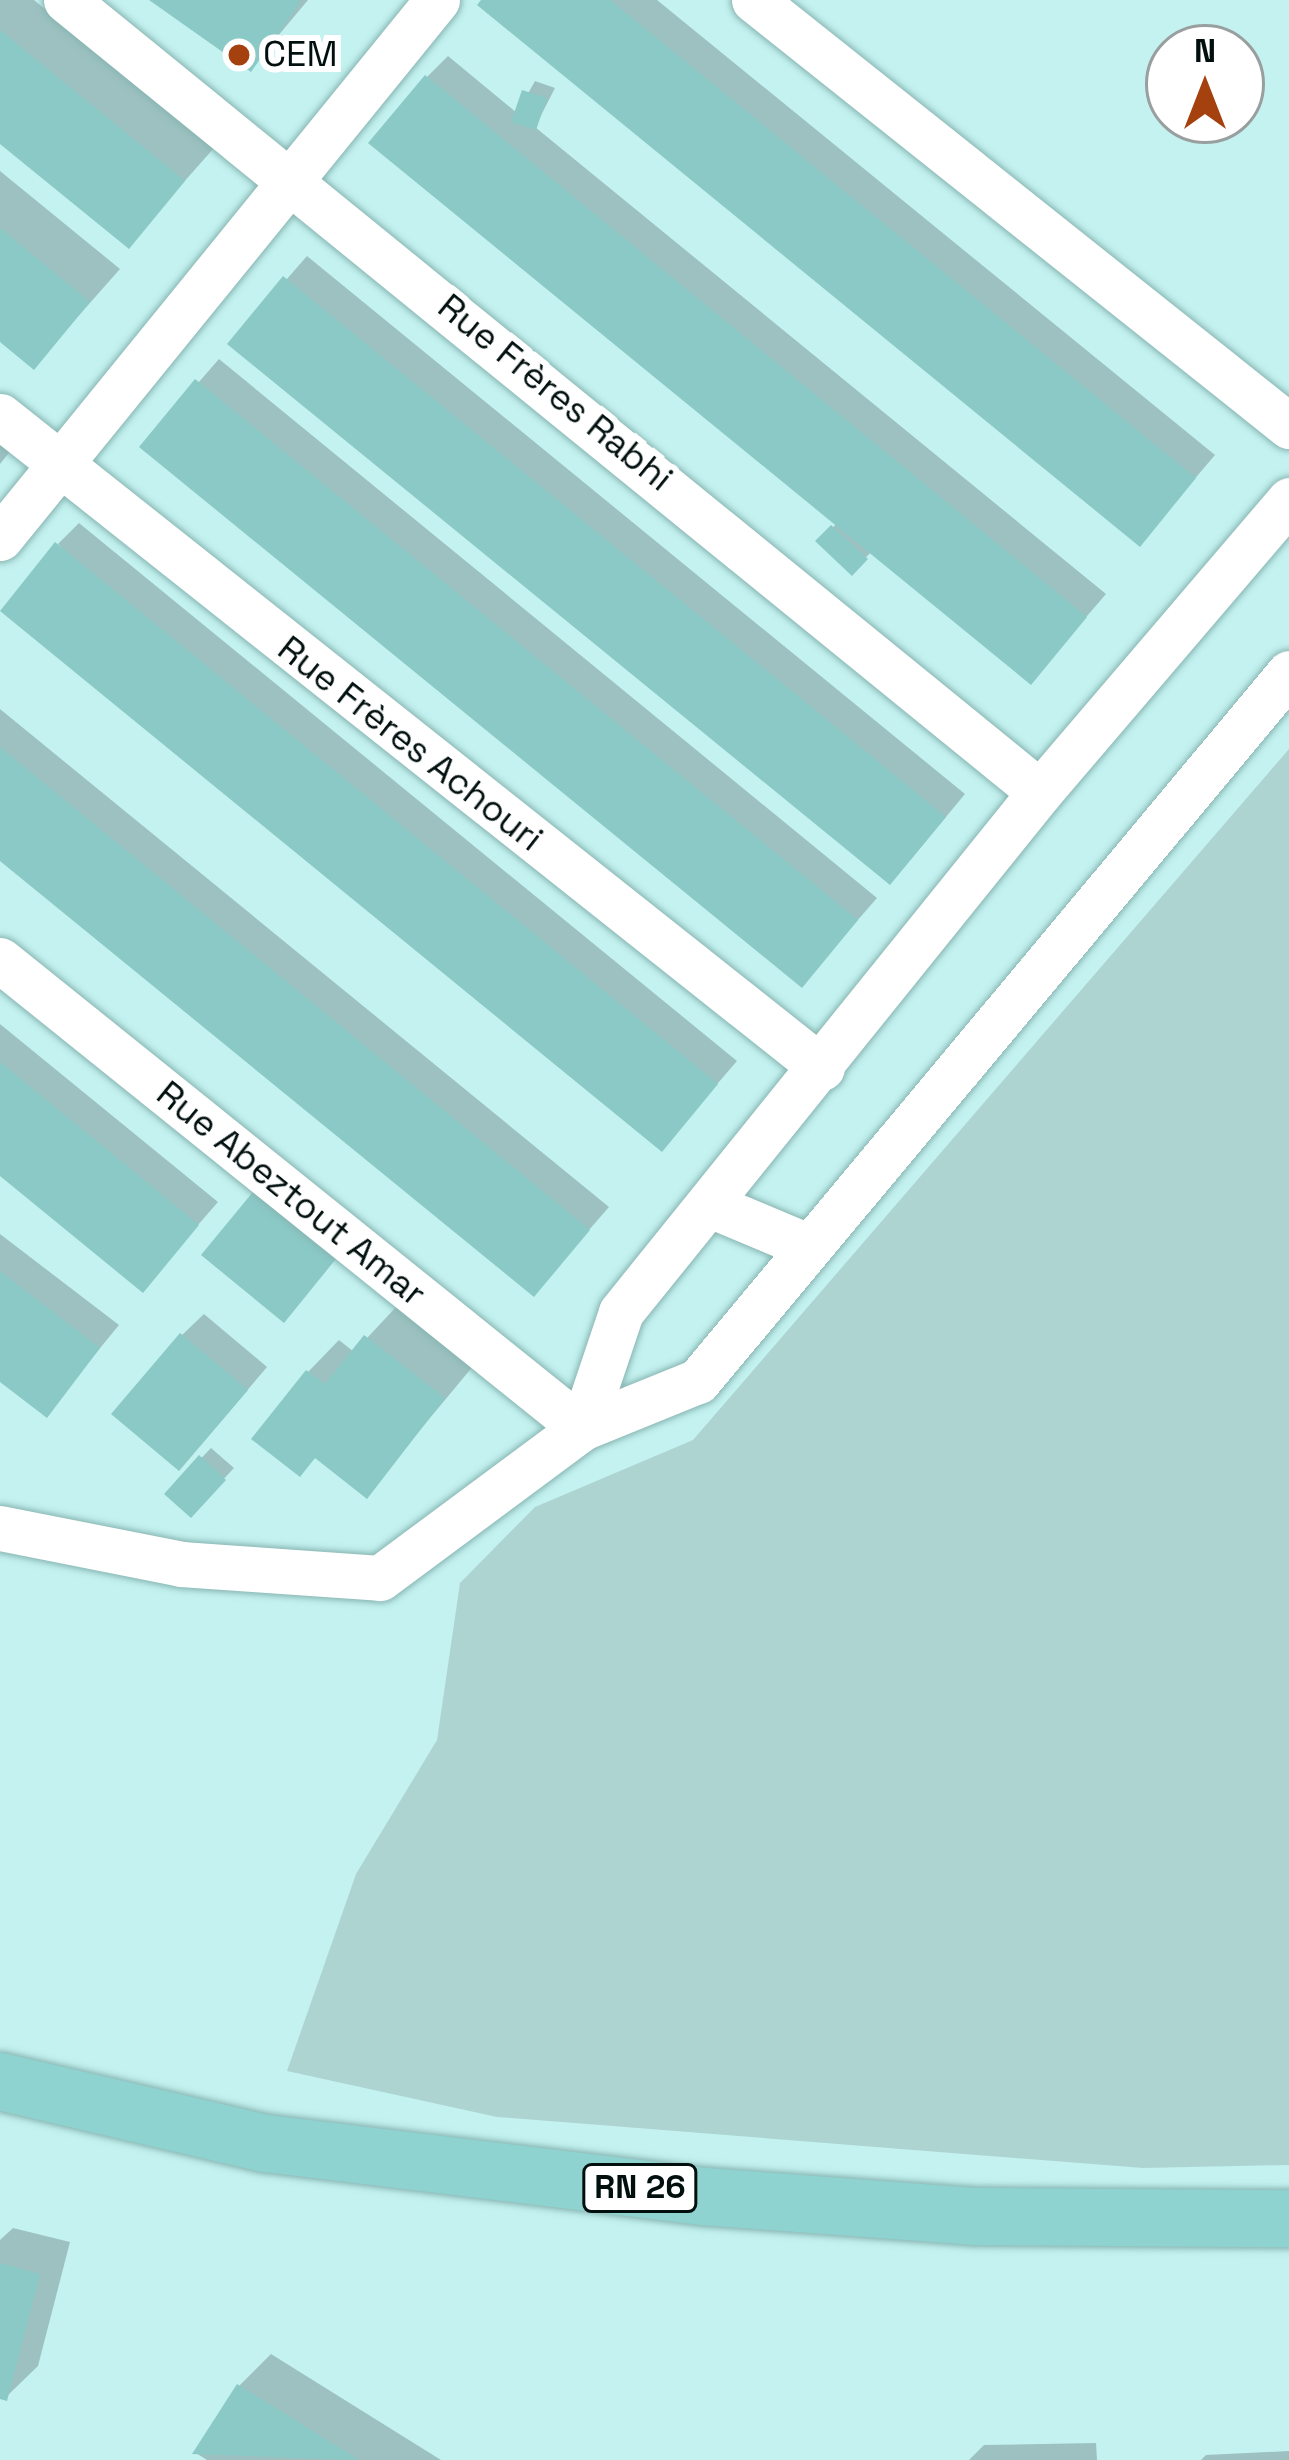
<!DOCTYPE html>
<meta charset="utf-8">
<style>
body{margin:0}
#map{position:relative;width:1289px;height:2460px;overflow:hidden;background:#c3f2f0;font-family:"Space Grotesk",sans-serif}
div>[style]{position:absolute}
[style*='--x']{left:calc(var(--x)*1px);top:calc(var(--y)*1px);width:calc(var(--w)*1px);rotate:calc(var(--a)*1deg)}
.green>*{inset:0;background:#aed4d2}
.shadow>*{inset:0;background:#0003}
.building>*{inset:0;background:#8ac9c6}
.roads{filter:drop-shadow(0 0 3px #88b5b2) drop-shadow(0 0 3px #88b5b2)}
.minor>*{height:45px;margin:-22.5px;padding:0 22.5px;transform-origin:22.5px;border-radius:22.5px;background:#fff}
.major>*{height:57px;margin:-28.5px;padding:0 28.5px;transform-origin:28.5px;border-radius:28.5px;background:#8fd3d0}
.dots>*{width:33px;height:33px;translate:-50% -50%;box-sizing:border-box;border:6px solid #fff;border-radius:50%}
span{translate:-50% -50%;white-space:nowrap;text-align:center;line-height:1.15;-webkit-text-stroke:12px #fff;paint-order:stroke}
.shield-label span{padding:3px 9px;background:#fff;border:3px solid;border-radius:9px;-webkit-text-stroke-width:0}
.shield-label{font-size:33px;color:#01100f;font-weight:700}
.poi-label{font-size:36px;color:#01100f}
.left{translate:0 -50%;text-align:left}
.street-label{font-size:36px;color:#01100f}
.north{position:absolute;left:1145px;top:24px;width:120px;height:120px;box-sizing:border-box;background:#fff;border:3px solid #999f9f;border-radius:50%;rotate:0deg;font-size:33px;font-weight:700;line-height:48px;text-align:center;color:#01100f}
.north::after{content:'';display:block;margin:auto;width:42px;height:54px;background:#a5400f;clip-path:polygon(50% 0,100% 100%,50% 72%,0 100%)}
</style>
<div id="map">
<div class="green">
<i style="clip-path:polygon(1289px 749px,1289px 2165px,1143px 2168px,497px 2117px,287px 2071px,356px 1874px,437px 1740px,460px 1583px,535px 1507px,693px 1440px)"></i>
</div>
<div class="shadow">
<i style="clip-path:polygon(0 0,34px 0,214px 148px,128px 245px,0 139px)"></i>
<i style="clip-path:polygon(155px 0,308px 0,251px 68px)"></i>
<i style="clip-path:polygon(485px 0,657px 0,1215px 455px,1140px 543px)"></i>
<i style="clip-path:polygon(448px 56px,517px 113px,535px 81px,555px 88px,535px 127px,1106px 594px,1031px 681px,872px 551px,852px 572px,820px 541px,837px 523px,427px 77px)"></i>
<i style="clip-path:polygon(0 171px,120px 269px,34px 366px,0 338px)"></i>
<i style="clip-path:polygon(307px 256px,965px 794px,911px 859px,231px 343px)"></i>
<i style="clip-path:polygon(219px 359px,877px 898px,802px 984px,143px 446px)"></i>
<i style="clip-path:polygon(0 439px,12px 449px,0 464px)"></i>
<i style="clip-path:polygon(79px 523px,737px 1061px,662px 1148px,58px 544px)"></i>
<i style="clip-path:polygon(0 709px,609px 1207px,534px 1293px,0 857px)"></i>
<i style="clip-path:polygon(0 1024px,218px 1202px,143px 1288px,0 1172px)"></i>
<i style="clip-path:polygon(0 1234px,119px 1325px,46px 1414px,0 1379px)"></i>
<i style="clip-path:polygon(397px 1306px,474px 1365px,366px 1495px,317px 1456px,300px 1473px,308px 1372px,339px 1340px,354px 1352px)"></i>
<i style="clip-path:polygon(204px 1314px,267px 1367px,200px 1446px,182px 1335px)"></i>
<i style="clip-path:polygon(211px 1448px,234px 1468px,191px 1514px,168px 1493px)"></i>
<i style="clip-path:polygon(13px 2228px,70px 2242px,38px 2366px,6px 2397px,0 2396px,0 2240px)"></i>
<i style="clip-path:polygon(271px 2354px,441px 2460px,207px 2460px,196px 2453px,239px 2386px)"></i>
<i style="clip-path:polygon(1096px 2443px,1097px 2460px,969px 2460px,984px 2445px)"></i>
<i style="clip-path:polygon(1289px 2451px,1289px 2460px,1201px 2460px,1206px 2455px)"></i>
</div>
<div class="building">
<i style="clip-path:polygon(149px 0,297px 0,300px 2px,251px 72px)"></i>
<i style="clip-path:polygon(481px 0,610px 0,1196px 478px,1140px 547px,477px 5px)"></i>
<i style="clip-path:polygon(0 30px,185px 181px,129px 249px,0 144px)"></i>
<i style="clip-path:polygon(425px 75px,1087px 617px,1031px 685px,368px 143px)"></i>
<i style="clip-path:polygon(522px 90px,547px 98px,536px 130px,511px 122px)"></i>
<i style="clip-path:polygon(0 228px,90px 302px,34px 370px,0 342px)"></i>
<i style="clip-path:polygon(283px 276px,946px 817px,890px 885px,227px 344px)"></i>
<i style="clip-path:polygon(195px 379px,858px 920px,802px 988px,139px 447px)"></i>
<i style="clip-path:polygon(831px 525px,868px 559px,852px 576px,815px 541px)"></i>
<i style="clip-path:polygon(55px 542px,718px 1084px,662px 1152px,0 611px)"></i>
<i style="clip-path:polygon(0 747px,590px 1230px,534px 1297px,0 861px)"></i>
<i style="clip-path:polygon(0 1062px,199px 1225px,143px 1293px,0 1176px)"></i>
<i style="clip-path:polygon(257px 1187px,340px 1254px,284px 1323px,201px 1255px)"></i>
<i style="clip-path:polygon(0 1271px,100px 1348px,47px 1418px,0 1382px)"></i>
<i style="clip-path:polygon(180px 1333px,248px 1390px,179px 1471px,111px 1414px)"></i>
<i style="clip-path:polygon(364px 1335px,445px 1398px,367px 1499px,315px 1458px,300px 1477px,251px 1439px,306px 1370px,325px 1384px)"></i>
<i style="clip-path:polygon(199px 1455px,226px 1480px,191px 1518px,164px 1494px)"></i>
<i style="clip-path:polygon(0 2263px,40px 2274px,7px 2401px,0 2399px)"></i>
<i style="clip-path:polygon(237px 2384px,359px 2460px,192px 2454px)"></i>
</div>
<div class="roads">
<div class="minor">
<i style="--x:66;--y:0;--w:1255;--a:39.12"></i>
<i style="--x:754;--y:0;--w:684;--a:38.53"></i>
<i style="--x:0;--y:416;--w:1049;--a:38.42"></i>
<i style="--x:0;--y:538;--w:693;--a:-50.91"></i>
<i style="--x:0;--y:960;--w:747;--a:38.8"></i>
<i style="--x:710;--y:1205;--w:108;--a:22.8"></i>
<i style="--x:582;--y:1428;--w:122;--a:-71.4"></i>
<i style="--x:621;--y:1312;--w:668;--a:-51.14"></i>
<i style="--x:1040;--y:792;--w:384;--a:-49.5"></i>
<i style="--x:0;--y:1528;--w:185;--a:11.2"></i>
<i style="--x:181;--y:1564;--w:199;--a:4"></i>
<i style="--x:380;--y:1578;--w:252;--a:-36.6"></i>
<i style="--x:582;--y:1428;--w:125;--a:-22.1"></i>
<i style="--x:698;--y:1381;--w:922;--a:-50.15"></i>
</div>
<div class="major">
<i style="--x:0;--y:2081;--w:272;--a:13.2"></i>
<i style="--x:265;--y:2143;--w:441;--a:6.9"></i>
<i style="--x:703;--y:2196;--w:271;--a:4.2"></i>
<i style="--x:973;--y:2216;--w:316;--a:0.4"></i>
</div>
</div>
<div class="dots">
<i style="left:239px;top:55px;background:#a5400f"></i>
</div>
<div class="shield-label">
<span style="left:640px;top:2188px">RN 26</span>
</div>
<div class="poi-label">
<span class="left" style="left:263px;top:55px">CEM</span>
</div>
<div class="street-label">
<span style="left:555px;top:393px;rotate:39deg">Rue Frères Rabhi</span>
<span style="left:410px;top:744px;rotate:38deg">Rue Frères Achouri</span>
<span style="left:291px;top:1194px;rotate:39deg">Rue Abeztout Amar</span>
</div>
<div class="north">N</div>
</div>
